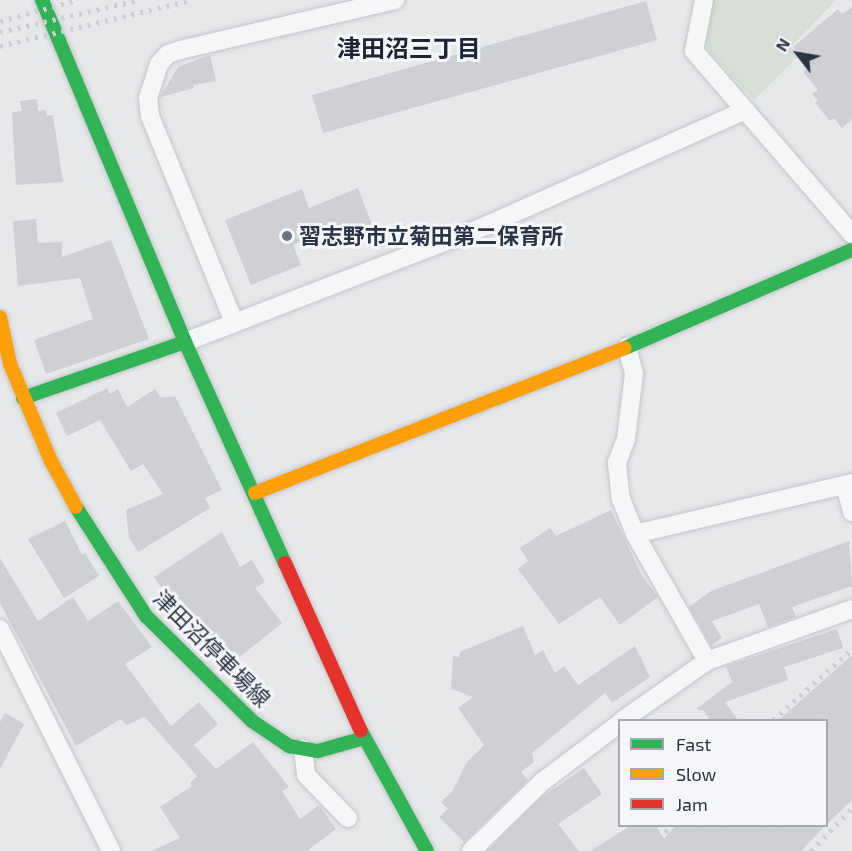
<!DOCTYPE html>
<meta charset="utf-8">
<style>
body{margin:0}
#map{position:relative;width:852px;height:851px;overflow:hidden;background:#e6e8ea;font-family:"Exo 2","Noto Sans JP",sans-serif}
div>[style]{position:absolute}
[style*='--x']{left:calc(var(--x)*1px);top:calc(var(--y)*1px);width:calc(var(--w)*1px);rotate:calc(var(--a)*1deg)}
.green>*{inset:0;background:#d6ded6}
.building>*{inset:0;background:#ced0d3}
.roads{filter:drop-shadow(0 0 2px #c4c6c8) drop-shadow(0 0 2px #c4c6c8)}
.street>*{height:18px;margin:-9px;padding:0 9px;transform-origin:9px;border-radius:9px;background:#f5f6f7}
.fast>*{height:14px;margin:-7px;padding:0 7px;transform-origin:7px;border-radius:7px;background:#30b455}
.slow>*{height:14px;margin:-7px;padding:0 7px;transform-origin:7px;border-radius:7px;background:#ff9f0a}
.jam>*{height:14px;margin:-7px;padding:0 7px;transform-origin:7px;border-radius:7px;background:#e5322d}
.rail>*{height:4.5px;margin-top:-2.25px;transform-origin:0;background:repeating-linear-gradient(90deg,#cecfd2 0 3px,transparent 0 9px)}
.dots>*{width:16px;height:16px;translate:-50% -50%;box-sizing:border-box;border:3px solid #f4f6f9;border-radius:50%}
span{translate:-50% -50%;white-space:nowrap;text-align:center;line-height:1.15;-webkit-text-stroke:6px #f4f6f9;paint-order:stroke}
.poi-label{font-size:22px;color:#2b3445;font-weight:700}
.left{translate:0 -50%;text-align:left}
.street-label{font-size:22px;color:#2b3445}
.neighbourhood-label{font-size:24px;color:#1d2536;font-weight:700}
.legend{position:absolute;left:618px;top:719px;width:210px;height:108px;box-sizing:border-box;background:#f4f6f9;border:2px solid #a4a8b1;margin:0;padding:8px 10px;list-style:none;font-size:18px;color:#2b3445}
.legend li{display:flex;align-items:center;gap:12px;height:30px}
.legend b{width:30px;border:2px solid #a4a8b1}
.north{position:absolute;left:768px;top:24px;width:60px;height:60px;-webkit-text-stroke:4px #f4f6f9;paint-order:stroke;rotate:301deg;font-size:16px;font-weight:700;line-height:24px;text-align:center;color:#2b3445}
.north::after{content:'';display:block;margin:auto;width:21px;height:27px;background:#2b3445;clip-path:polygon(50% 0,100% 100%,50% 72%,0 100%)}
</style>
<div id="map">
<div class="green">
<i style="clip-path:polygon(712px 0,836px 0,791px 47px,798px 56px,754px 100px,711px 54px,701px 32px)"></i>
</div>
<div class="building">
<i style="clip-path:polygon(646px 1px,657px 40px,323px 133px,312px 95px)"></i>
<i style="clip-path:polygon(852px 7px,852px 119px,842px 128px,834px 118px,830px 121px,815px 103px,818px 101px,812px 94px,818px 90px,803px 72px,809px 66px,793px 47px,838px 9px,842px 14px)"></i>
<i style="clip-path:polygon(210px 55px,216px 81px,193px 85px,194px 88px,160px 97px,178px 67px)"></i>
<i style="clip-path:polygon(37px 99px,38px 111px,46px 110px,47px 116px,53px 115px,63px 182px,16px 185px,12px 112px,22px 111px,20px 101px)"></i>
<i style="clip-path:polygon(358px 188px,376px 235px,349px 246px,341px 225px,293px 245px,301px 265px,251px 285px,225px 220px,302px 189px,309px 208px)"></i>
<i style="clip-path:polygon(36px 219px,38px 243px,62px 242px,62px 257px,111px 240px,149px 339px,46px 374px,34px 340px,93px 319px,80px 278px,18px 286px,13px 221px)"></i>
<i style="clip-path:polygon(107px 388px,110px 394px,118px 389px,127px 407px,155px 389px,161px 398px,175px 396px,222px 490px,205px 498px,210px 508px,138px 552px,129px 538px,126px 510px,163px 494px,143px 464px,131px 471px,100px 420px,67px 436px,56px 413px)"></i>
<i style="clip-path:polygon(611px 510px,642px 576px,658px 597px,620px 625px,600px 597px,559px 624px,518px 569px,528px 561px,520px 548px,550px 528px,556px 536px)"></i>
<i style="clip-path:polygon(65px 521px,82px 555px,85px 553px,99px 576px,64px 598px,28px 539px)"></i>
<i style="clip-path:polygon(222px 532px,240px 567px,252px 560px,265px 582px,255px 588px,282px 623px,231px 664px,217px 647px,212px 651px,196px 631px,192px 633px,154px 577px)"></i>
<i style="clip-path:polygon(849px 541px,852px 586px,792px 607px,796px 617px,768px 627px,759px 604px,712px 621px,722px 638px,711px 645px,689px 607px,711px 591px)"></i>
<i style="clip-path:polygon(0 558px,38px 621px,73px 597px,88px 621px,118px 601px,152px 647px,125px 664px,171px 726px,199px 702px,218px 724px,194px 745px,216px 769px,253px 742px,289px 787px,282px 791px,300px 819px,319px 805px,336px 829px,307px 851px,151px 851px,180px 838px,160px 807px,192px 786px,190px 783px,197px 776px,145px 717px,126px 725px,121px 719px,76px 746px,0 603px)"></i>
<i style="clip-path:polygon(523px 626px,535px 655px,543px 650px,555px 673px,564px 666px,578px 685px,635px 646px,650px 677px,612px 703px,605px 693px,532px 753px,534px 762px,521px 772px,528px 780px,464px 842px,439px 817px,448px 809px,441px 802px,452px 792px,467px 762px,484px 745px,458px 708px,473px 697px,451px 689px,453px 656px,459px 657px,460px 652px)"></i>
<i style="clip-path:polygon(837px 629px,843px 648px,784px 667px,788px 680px,725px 702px,738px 720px,710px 720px,703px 710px,699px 711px,697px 708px,732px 682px,726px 666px)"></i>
<i style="clip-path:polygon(852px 655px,852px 800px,826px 825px,826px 720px,779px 720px)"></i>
<i style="clip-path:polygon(5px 713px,24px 724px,0 769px,0 722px)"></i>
<i style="clip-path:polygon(584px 768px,602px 794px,558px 824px,579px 851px,487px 851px,542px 797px)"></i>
<i style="clip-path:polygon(632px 825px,656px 825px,664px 839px,676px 825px,826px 825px,801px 851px,590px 851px)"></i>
</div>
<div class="roads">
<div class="street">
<i style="--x:704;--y:0;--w:52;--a:101.1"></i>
<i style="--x:694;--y:51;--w:242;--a:49.2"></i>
<i style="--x:234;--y:322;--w:222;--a:-112.2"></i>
<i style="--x:150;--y:116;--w:18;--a:-96"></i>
<i style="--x:148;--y:98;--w:36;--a:-72"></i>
<i style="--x:159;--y:64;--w:13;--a:-48"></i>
<i style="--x:168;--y:54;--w:13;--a:-18"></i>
<i style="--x:180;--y:50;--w:221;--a:-13.1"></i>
<i style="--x:185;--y:342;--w:322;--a:-21.1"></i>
<i style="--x:485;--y:226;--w:285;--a:-24"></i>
<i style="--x:627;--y:347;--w:27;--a:75"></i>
<i style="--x:634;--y:373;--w:66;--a:96.9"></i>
<i style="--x:626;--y:439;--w:26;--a:111"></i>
<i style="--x:617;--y:463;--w:36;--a:84"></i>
<i style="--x:621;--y:499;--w:38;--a:68"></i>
<i style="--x:635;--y:534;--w:146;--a:60.4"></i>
<i style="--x:845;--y:485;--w:28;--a:75"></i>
<i style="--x:635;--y:534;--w:223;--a:-13.2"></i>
<i style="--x:0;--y:629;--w:248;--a:63.4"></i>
<i style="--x:623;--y:720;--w:103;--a:-35.1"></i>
<i style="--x:707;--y:661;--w:154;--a:-19.7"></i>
<i style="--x:303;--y:749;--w:26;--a:83"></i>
<i style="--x:306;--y:775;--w:60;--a:45.7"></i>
<i style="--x:471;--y:851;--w:99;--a:-44.2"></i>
<i style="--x:542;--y:782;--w:98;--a:-37.1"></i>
</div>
<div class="fast">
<i style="--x:42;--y:0;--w:371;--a:67.3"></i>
<i style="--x:185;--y:342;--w:243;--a:65.7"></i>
<i style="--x:625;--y:348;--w:247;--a:-23.4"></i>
<i style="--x:23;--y:398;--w:171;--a:-19.1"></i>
<i style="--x:76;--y:507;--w:130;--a:57.3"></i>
<i style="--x:146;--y:616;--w:149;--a:44.7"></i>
<i style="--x:252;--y:721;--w:45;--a:34"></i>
<i style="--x:289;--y:746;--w:29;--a:10"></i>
<i style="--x:318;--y:751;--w:48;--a:-15.8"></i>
<i style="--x:361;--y:731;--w:137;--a:61.2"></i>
</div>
<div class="slow">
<i style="--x:0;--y:317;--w:48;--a:78"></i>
<i style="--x:10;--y:364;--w:105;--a:67.1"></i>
<i style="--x:51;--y:461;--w:52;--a:61.5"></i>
<i style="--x:255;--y:493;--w:397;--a:-21.4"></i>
</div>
<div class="jam">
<i style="--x:285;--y:563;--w:184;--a:65.7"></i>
</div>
</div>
<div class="rail">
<i style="--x:0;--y:21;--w:81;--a:-15.1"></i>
<i style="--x:0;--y:32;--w:143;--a:-13"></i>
<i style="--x:0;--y:46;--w:197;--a:-13.5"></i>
<i style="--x:773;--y:720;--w:106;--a:-41.9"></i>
<i style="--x:812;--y:720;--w:56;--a:-44.3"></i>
<i style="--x:826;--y:725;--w:36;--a:-44"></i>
<i style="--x:826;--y:766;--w:37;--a:-45"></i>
<i style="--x:826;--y:786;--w:37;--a:-45"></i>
<i style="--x:646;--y:851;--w:35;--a:-45"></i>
<i style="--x:683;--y:851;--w:35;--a:-45"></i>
<i style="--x:702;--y:851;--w:35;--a:-45"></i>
<i style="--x:742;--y:851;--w:37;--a:-43"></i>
<i style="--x:762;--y:851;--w:36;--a:-44"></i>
<i style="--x:811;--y:851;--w:59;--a:-46.4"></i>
</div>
<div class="dots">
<i style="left:287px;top:236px;background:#6c737f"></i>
</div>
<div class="poi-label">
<span class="left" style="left:299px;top:236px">習志野市立菊田第二保育所</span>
</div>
<div class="street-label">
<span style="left:212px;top:648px;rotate:45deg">津田沼停車場線</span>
</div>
<div class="neighbourhood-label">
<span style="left:409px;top:48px">津田沼三丁目</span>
</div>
<ul class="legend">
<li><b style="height:8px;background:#30b455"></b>Fast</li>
<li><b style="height:8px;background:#ff9f0a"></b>Slow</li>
<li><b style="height:8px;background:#e5322d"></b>Jam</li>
</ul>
<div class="north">N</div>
</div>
